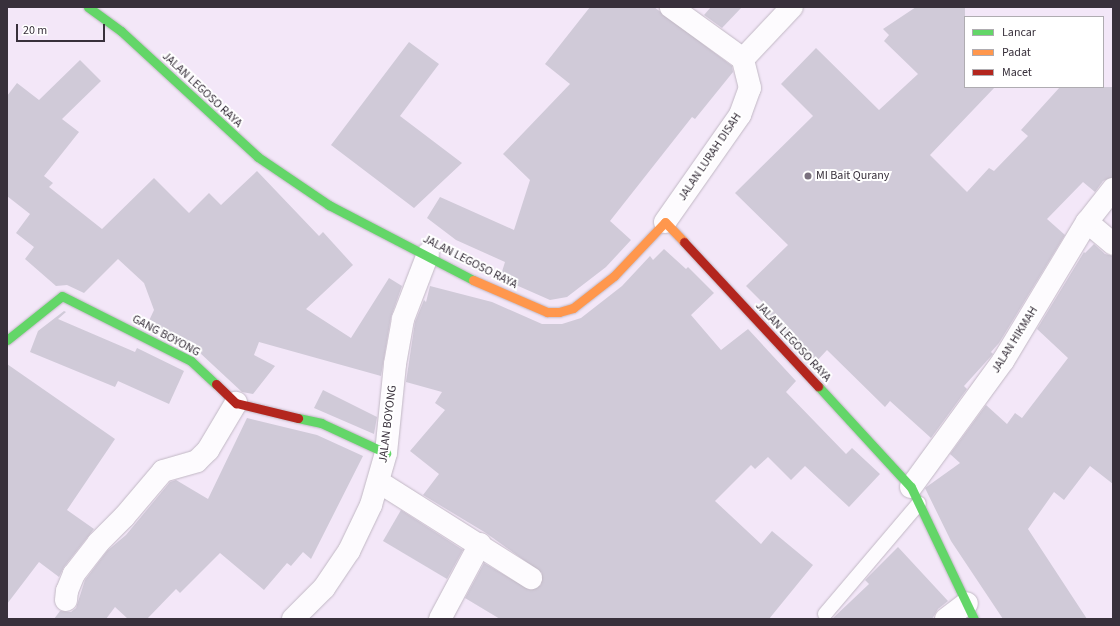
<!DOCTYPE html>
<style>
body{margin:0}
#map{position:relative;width:1120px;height:626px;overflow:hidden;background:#f3e7f8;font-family:"Source Sans 3",sans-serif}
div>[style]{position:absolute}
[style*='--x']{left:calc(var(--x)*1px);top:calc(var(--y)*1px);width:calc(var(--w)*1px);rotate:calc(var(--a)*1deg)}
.building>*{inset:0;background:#d0cad8}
.roads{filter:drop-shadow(0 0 1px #c1b8c4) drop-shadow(0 0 1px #c1b8c4)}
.lane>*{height:14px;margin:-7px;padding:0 7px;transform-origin:7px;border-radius:7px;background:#fdfbfe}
.street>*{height:22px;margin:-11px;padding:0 11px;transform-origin:11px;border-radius:11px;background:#fdfbfe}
.fast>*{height:9px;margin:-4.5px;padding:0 4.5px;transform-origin:4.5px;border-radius:4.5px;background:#63d668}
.slow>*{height:9px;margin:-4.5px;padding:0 4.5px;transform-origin:4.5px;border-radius:4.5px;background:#ff974d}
.jam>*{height:9px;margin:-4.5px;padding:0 4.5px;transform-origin:4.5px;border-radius:4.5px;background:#b3261e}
.dots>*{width:11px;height:11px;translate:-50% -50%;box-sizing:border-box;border:2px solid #fff;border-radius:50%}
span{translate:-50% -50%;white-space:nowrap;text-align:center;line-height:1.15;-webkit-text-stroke:4px #fff;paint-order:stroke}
.street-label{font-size:12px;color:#38303b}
.poi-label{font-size:12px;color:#38303b}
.left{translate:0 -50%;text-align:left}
.frame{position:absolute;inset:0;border:8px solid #38303b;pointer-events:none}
.legend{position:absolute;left:964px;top:16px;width:140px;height:72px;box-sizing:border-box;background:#fff;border:1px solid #afacb1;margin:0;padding:5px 7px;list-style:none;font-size:12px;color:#38303b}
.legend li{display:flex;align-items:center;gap:8px;height:20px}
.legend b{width:20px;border:1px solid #afacb1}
.scale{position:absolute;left:16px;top:24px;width:89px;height:18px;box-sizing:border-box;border:2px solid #38303b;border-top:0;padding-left:5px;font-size:12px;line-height:14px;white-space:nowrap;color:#38303b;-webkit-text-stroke:3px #fff;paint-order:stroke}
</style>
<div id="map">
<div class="building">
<i style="clip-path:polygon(590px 7px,654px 7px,732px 66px,733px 72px,695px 119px,692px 117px,610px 221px,631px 240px,606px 267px,567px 297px,550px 300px,500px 278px,505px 262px,456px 240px,427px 218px,440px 197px,514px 230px,530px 180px,503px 154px,570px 84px,545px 64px)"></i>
<i style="clip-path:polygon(711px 7px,742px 7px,722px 28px,704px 15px)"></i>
<i style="clip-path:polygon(916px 7px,965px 7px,965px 87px,995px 87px,930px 155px,967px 192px,989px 168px,994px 171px,1028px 136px,1021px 130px,1060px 87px,1113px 87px,1113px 177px,1103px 181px,1095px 192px,1083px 182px,1047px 219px,1065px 235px,999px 343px,991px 352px,993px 354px,964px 386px,967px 389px,931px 438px,890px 401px,885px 407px,827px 350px,814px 364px,767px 314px,771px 311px,746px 286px,788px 245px,735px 193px,813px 116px,781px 84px,816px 48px,879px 110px,918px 74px,884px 41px,889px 35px,883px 29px)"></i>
<i style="clip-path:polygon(409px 42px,439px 64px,400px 116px,462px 163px,414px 208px,331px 145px)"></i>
<i style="clip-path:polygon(80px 60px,101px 81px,62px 119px,79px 132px,44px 176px,53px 183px,49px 187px,102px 229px,154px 178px,189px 213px,209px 193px,221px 205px,257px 171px,319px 236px,323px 232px,353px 265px,306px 309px,351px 338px,389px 278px,402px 286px,391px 317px,381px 376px,259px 342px,254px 355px,275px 366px,253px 394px,242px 392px,199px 352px,147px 325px,154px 310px,144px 283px,118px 259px,84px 293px,67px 285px,56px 286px,25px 259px,34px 247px,16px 233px,30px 214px,7px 196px,7px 96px,17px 83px,39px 100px)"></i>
<i style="clip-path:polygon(1094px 244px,1105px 254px,1113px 256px,1113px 484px,1090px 466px,1064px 500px,1054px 492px,1028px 529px,1087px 619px,1003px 619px,951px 541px,925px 488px,960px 463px,950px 454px,986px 405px,1007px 424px,1015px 413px,1022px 418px,1068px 358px,1037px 329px,1084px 252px,1085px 253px)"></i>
<i style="clip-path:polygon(664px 249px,686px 269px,688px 267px,714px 293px,691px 315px,721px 350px,748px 329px,796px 381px,786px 392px,846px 454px,852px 448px,880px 474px,849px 507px,805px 466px,791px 480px,768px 457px,755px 469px,751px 465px,715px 501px,761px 544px,772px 531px,813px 565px,769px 619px,500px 619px,465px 598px,484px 563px,530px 590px,541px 585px,542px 573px,486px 533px,423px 495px,439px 474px,410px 451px,445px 410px,435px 403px,442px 392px,406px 382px,415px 322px,424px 300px,426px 302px,430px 286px,492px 302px,542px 324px,562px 324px,581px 318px,622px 286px,650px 256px,653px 260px)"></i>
<i style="clip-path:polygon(64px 311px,66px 312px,58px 319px,135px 352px,137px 348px,184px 371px,169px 404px,118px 381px,115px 387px,30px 352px,38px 331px)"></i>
<i style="clip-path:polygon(7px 364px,115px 439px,67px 510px,94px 529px,64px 567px,59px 577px,39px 562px,7px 604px)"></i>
<i style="clip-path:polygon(323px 390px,377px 417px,374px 434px,314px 408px)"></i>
<i style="clip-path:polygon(247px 418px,317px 435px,363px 456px,311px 559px,303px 552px,291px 566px,287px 563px,264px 590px,220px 553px,180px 593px,176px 589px,147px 619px,128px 619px,115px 607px,106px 619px,54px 619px,60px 611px,71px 612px,76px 608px,85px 580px,107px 551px,126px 535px,170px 482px,176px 480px,208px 499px)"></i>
<i style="clip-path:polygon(401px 510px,463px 550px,447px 579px,383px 541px)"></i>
<i style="clip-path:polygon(898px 547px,948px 601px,938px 609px,932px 619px,832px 619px,869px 584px,865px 580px)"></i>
</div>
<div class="roads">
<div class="lane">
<i style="--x:825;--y:614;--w:145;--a:-49.7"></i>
</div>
<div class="street">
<i style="--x:743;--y:59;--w:71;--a:-46.7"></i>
<i style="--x:665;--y:222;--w:131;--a:-55"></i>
<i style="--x:740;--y:115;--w:29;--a:-70"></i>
<i style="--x:750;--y:88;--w:30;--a:-104"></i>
<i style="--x:743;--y:59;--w:89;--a:-144.2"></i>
<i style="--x:1087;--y:222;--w:34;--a:40"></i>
<i style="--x:379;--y:482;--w:180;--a:32.3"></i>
<i style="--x:911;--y:487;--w:156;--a:-53.9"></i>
<i style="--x:1003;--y:361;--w:162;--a:-58.9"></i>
<i style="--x:1087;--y:222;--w:42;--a:-51.8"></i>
<i style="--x:66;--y:600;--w:9;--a:-84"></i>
<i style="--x:67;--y:591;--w:18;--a:-68"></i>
<i style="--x:74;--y:574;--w:39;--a:-52"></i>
<i style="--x:98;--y:543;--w:37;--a:-45"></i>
<i style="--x:124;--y:517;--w:60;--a:-49.7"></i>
<i style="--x:163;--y:471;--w:35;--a:-16"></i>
<i style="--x:197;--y:461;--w:16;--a:-45"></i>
<i style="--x:208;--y:450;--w:55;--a:-59.2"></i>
<i style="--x:293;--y:619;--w:44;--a:-45"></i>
<i style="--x:324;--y:588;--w:45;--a:-56"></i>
<i style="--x:349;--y:551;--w:51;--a:-64.4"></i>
<i style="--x:371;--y:505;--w:54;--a:-73.9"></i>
<i style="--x:386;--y:453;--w:89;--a:-84.2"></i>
<i style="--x:395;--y:364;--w:46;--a:-79.9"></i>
<i style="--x:403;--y:319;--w:70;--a:-69"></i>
<i style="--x:440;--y:619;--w:85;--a:-61.9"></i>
<i style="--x:946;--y:619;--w:26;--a:-37"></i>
</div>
<div class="fast">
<i style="--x:88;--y:7;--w:41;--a:36"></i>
<i style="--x:121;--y:31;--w:186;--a:42.6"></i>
<i style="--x:258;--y:157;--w:86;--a:34.1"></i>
<i style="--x:329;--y:205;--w:162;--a:27.5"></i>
<i style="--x:7;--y:340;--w:70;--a:-38.7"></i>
<i style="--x:62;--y:296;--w:144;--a:26.7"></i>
<i style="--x:191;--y:361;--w:34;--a:43"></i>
<i style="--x:818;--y:386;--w:137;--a:47.4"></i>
<i style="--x:911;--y:487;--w:146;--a:64.5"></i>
<i style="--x:298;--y:418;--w:24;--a:12"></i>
<i style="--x:321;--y:423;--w:72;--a:24.8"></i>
</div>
<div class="slow">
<i style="--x:473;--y:280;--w:81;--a:23.4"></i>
<i style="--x:547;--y:312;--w:12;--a:0"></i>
<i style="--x:559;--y:312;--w:15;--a:-16"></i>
<i style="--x:573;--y:308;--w:52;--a:-38"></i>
<i style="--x:614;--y:276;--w:74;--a:-46.6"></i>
<i style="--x:665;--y:222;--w:28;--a:46"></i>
</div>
<div class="jam">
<i style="--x:684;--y:242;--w:197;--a:47.1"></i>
<i style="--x:216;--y:384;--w:28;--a:44"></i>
<i style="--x:236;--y:403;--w:64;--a:13.6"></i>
</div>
</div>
<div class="dots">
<i style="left:808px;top:176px;background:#79707d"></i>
</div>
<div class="street-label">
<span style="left:202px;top:90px;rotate:43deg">JALAN LEGOSO RAYA</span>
<span style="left:710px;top:157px;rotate:-56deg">JALAN LURAH DISAH</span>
<span style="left:470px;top:262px;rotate:27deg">JALAN LEGOSO RAYA</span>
<span style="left:166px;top:336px;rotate:28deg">GANG BOYONG</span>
<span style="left:1015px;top:340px;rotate:-58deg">JALAN HIKMAH</span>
<span style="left:793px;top:342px;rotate:47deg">JALAN LEGOSO RAYA</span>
<span style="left:388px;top:424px;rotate:-83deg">JALAN BOYONG</span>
</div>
<div class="poi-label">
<span class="left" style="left:816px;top:176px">MI Bait Qurany</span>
</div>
<div class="frame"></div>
<ul class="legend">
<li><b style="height:5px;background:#63d668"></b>Lancar</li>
<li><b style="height:5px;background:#ff974d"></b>Padat</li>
<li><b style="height:5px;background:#b3261e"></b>Macet</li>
</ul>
<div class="scale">20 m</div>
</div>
